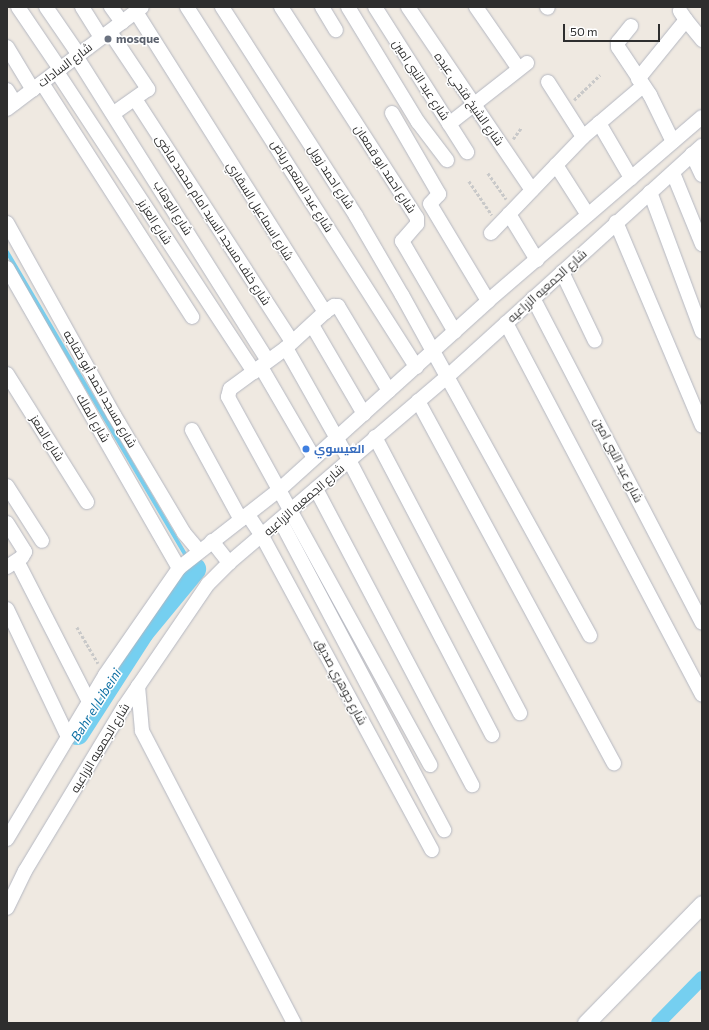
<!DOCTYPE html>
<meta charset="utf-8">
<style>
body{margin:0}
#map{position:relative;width:709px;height:1030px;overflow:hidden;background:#efe9e1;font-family:Commissioner,Cairo,sans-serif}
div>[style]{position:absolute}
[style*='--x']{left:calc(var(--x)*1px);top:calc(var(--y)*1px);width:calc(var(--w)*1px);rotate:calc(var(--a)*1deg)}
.stream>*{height:4px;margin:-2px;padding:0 2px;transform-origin:2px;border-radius:2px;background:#75cff0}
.canal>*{height:14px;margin:-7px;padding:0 7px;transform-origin:7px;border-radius:7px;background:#75cff0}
.river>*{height:23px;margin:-11.5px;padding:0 11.5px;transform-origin:11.5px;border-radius:11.5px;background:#75cff0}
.path>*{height:2.5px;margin-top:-1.25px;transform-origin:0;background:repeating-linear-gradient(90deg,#c9c9c9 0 3px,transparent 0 5px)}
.roads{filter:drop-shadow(0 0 1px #b4b7c1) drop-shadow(0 0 1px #b4b7c1)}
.minor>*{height:14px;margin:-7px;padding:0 7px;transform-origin:7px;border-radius:7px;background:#fff}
.tertiary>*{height:17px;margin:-8.5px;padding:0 8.5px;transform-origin:8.5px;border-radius:8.5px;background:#fff}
.dots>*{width:11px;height:11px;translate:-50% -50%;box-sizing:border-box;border:2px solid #fff;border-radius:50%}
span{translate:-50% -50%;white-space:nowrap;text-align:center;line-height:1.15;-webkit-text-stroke:3px #fff;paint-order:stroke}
.worship-label{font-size:12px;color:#5b616d;font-weight:700}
.left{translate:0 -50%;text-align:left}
.street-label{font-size:12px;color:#2e2e2e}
.shop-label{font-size:12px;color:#366cbe;font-weight:700}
.water-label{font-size:13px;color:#0d6fa3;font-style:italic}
.frame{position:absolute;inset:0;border:8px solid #2e2e2e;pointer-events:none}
.scale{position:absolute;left:563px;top:24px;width:97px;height:18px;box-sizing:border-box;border:2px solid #2e2e2e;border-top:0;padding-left:5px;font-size:12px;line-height:14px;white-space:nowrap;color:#2e2e2e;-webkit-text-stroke:3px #fff;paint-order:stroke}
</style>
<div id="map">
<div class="stream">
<i style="--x:7;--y:252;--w:368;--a:59.5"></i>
</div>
<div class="canal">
<i style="--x:658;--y:1023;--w:63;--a:-45.6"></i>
</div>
<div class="river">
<i style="--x:77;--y:733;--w:120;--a:-57.2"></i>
<i style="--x:142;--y:632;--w:82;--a:-50.5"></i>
</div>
<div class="path">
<i style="--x:574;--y:100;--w:36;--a:-44"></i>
<i style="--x:513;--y:139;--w:14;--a:-54"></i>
<i style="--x:488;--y:173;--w:32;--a:55"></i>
<i style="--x:469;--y:181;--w:41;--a:55.9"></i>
<i style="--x:77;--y:627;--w:42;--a:59.7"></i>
</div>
<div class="roads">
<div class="minor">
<i style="--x:18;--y:7;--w:75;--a:55.9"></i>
<i style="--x:46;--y:7;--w:58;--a:55.5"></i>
<i style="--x:82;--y:7;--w:36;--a:58"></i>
<i style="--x:111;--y:7;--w:19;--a:54"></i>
<i style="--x:187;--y:7;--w:427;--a:57.5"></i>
<i style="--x:222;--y:7;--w:248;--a:57.3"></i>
<i style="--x:356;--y:216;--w:91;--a:59.8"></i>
<i style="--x:402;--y:295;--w:389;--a:61.1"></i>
<i style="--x:281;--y:7;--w:251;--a:57.2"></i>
<i style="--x:417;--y:218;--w:6;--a:90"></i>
<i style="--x:417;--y:224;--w:23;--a:131"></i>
<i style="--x:402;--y:241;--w:105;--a:59.8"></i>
<i style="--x:322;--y:7;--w:27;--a:59"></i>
<i style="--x:348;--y:7;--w:135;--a:58.7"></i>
<i style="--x:418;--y:122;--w:48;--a:52.7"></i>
<i style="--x:375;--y:7;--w:172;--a:57.6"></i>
<i style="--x:408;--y:7;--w:221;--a:55.9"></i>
<i style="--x:476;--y:7;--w:75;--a:55.3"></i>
<i style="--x:547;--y:7;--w:1;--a:45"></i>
<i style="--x:136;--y:12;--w:355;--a:57.8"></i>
<i style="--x:325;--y:312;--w:11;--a:-34"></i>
<i style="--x:334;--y:306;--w:4;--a:0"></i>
<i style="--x:338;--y:306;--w:99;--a:59"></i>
<i style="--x:686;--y:20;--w:26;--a:51"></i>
<i style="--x:631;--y:26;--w:21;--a:129"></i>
<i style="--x:618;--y:42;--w:5;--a:90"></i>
<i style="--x:618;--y:47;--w:58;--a:56.3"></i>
<i style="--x:650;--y:95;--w:52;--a:63.9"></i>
<i style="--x:110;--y:32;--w:69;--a:56.3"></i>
<i style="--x:148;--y:89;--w:42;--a:144.8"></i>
<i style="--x:7;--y:47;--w:50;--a:58.8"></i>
<i style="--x:76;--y:56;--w:360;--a:57.8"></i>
<i style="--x:57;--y:72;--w:359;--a:56.7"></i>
<i style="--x:638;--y:79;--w:76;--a:-50.9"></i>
<i style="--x:686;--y:20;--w:11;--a:-124"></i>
<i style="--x:548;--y:82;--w:65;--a:57.5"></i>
<i style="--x:42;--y:83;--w:278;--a:57.3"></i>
<i style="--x:7;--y:90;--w:15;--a:58"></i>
<i style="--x:135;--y:99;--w:289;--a:57.1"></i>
<i style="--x:7;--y:109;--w:169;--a:-37.1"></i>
<i style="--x:392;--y:113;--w:94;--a:59.9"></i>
<i style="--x:439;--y:194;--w:13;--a:132"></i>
<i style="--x:430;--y:204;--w:113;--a:59.1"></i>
<i style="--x:599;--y:123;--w:64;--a:59.8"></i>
<i style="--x:449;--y:124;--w:99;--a:-38"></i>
<i style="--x:692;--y:154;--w:23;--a:65"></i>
<i style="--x:556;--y:165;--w:59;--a:57.4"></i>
<i style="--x:673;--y:173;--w:77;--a:67.8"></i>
<i style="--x:650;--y:192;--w:149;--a:69.6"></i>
<i style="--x:509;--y:214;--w:54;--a:58.7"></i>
<i style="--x:616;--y:222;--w:221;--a:67.1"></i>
<i style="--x:7;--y:223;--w:220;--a:60.9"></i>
<i style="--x:114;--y:415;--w:137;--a:59.3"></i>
<i style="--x:184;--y:533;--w:23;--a:50"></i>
<i style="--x:491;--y:233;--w:133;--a:-46.2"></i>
<i style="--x:583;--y:137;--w:79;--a:-40.4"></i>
<i style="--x:7;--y:268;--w:346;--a:60.2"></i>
<i style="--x:562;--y:272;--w:76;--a:64.4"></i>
<i style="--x:533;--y:298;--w:366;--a:62.5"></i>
<i style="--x:325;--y:312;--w:53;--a:137.3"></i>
<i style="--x:286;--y:348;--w:69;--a:143.8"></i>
<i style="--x:230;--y:389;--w:8;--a:104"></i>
<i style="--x:228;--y:397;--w:420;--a:61.2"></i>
<i style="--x:506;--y:323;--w:420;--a:62.2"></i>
<i style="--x:312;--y:325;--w:103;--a:59.7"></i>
<i style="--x:286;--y:348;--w:129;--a:60.6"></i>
<i style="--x:349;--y:460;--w:310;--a:62.5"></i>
<i style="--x:261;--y:367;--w:105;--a:59.8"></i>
<i style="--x:7;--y:374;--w:151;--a:58"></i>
<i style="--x:418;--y:401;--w:412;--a:61.6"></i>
<i style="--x:192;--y:430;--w:102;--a:61.4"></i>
<i style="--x:375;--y:437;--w:312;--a:62.3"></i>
<i style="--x:7;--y:486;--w:65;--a:57.5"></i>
<i style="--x:316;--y:489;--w:335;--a:62.2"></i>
<i style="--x:248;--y:515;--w:25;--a:56"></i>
<i style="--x:262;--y:536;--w:357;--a:61.6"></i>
<i style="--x:280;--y:520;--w:351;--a:62.1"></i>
<i style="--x:7;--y:523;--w:34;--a:58"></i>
<i style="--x:25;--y:552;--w:6;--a:121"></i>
<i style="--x:22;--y:557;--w:18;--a:146"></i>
<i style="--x:212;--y:541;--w:28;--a:52"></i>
<i style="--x:17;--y:561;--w:158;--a:62.9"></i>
<i style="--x:7;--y:609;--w:142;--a:64.5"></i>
<i style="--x:138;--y:686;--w:45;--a:84.9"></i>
<i style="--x:142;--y:731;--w:329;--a:62.5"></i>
<i style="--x:7;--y:839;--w:191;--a:-59.1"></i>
<i style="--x:105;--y:675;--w:130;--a:-55.3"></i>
<i style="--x:179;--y:568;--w:127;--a:-38"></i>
<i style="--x:279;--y:490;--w:282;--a:-42.1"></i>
<i style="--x:488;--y:301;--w:282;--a:-40.7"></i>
<i style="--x:7;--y:908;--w:41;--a:-64.1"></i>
<i style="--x:25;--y:871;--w:192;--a:-58.9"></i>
<i style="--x:124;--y:707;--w:149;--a:-55.7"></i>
<i style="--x:208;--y:584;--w:30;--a:-45"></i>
<i style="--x:229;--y:563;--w:288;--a:-40.5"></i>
<i style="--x:448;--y:376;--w:343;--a:-42.2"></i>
</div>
<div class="tertiary">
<i style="--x:586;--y:1023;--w:166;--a:-45.7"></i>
</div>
</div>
<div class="dots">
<i style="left:108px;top:39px;background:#6b7280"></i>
<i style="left:306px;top:449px;background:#3f7fe0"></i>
</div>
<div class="worship-label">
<span class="left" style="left:116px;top:39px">mosque</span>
</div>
<div class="street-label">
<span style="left:65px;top:65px;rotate:-37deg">شارع السادات</span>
<span style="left:421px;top:80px;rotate:57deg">شارع عبد النبى امين</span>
<span style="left:469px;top:99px;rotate:55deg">شارع الشيخ فتحي عبده</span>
<span style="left:385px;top:169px;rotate:57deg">شارع احمد ابو قمعان</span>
<span style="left:331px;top:177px;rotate:57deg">شارع احمد زويل</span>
<span style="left:302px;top:186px;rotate:58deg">شارع عبد المنعم رياض</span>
<span style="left:173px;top:208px;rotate:58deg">شارع الوهاب</span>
<span style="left:260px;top:211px;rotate:58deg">شارع اسماعيل السقاري</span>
<span style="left:213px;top:220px;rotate:57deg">شارع خلف مسجد السيد امام محمد ماضى</span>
<span style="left:155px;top:222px;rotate:57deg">شارع العزيز</span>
<span style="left:547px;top:286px;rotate:-42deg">شارع الجمعيه الزراعيه</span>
<span style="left:100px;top:389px;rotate:60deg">شارع مسجد احمد أبو خفاجه</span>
<span style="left:93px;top:418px;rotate:60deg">شارع الملك</span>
<span style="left:47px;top:438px;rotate:58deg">شارع المعز</span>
<span style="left:618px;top:460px;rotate:63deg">شارع عبد النبى امين</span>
<span style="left:304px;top:500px;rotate:-41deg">شارع الجمعيه الزراعيه</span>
<span style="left:341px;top:682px;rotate:62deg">شارع جوهري صديق</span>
<span style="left:100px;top:748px;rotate:-59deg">شارع الجمعيه الزراعيه</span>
</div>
<div class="shop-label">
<span class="left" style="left:314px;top:449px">العيسوي</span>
</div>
<div class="water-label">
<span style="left:96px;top:705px;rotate:-58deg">Bahr el Libeini</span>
</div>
<div class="frame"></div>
<div class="scale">50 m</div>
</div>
